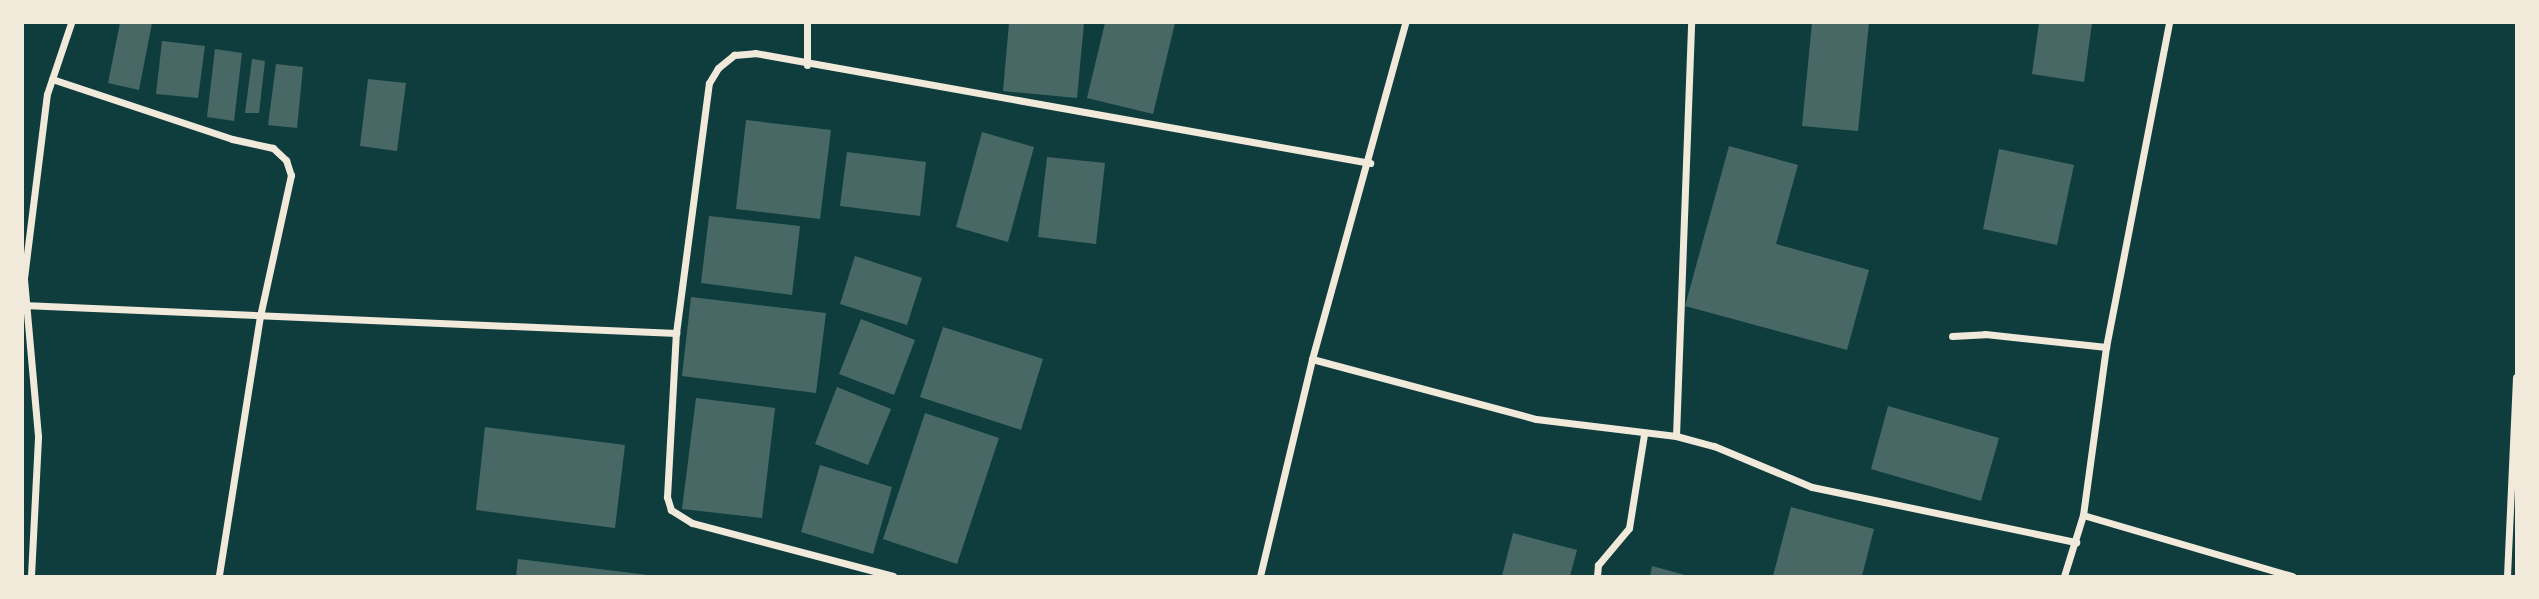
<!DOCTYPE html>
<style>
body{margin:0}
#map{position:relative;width:2539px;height:599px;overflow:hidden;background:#0f3d3e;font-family:Merriweather,serif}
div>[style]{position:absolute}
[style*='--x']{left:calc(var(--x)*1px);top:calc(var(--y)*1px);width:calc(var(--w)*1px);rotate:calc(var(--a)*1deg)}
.building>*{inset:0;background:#486865}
.minor>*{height:7px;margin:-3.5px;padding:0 3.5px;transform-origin:3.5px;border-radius:3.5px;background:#f1e9da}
span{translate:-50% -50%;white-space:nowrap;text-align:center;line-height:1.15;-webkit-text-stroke:6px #f1e9da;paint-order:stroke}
.frame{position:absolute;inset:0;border:24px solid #f1e9da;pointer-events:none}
</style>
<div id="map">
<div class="building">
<i style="clip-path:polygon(120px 23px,152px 23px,139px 90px,108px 83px)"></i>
<i style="clip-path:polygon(1009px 23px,1084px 23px,1077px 98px,1003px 91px)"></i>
<i style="clip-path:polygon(1105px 23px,1175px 23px,1153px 114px,1087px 98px)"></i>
<i style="clip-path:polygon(1812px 23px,1869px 23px,1858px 131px,1802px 126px)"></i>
<i style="clip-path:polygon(2039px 23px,2092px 23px,2084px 82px,2032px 74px)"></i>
<i style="clip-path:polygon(162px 41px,205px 46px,198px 98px,156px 94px)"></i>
<i style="clip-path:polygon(215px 49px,242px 53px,234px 121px,207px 117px)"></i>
<i style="clip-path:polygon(252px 59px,265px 61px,259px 113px,245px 113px)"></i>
<i style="clip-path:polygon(276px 64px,303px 67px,297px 128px,268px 125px)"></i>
<i style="clip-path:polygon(368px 79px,406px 83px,397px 151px,360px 146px)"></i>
<i style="clip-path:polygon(746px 120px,831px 130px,820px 219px,736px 209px)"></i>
<i style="clip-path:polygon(982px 132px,1034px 147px,1008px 242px,956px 227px)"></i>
<i style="clip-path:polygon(1729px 146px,1798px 165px,1776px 244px,1869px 270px,1847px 350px,1685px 306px)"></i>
<i style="clip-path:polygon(1999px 149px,2074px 165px,2057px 245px,1983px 229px)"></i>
<i style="clip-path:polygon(847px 152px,926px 162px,920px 216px,840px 206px)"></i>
<i style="clip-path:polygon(1047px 157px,1105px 163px,1096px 244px,1038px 237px)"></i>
<i style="clip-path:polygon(709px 216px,800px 226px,792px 295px,701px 283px)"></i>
<i style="clip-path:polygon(855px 256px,922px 278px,907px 325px,840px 304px)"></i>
<i style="clip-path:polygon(691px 297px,826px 313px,816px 393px,682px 376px)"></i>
<i style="clip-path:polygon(861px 319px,915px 340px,894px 395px,839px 374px)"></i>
<i style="clip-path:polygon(943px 327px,1043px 359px,1021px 430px,920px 397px)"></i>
<i style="clip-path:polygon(837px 387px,891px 409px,868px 465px,815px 444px)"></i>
<i style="clip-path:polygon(696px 398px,775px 408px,762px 518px,682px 509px)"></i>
<i style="clip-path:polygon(1888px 406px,1999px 438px,1981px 501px,1871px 469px)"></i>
<i style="clip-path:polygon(925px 413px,999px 438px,957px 564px,883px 539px)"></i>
<i style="clip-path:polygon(485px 427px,625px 445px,615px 528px,476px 510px)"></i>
<i style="clip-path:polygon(820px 465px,892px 487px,873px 554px,801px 532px)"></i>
<i style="clip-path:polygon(1791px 507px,1874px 529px,1862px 576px,1773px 576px)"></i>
<i style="clip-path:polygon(1513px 533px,1577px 550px,1570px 576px,1502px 576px)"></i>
<i style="clip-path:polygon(518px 559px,648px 575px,648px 576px,516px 576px)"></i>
<i style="clip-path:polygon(1652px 566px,1685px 575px,1685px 576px,1650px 576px)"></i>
</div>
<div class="minor">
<i style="--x:807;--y:23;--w:42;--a:90"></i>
<i style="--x:52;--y:79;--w:190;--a:18.4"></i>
<i style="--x:232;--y:139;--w:42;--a:12.4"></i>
<i style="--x:273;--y:148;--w:18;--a:43"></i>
<i style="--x:286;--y:160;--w:16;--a:72"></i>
<i style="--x:291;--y:175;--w:144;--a:102.4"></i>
<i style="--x:260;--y:316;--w:263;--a:99"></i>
<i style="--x:23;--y:305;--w:654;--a:2.46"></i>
<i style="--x:1952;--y:336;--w:33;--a:-3"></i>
<i style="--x:1985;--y:334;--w:122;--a:6.1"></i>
<i style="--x:1312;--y:359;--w:232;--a:15"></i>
<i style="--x:1536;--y:419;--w:141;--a:6.9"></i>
<i style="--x:1676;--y:436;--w:39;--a:15"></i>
<i style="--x:1714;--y:446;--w:106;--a:22.7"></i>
<i style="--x:1812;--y:487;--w:270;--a:11.8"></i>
<i style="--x:1676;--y:436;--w:413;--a:-87.9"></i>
<i style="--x:2083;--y:515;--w:218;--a:16.3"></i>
<i style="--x:31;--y:576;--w:140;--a:-87.1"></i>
<i style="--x:38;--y:436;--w:159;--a:-95.1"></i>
<i style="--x:24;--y:278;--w:185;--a:-82.9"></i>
<i style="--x:47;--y:94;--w:75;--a:-71.3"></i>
<i style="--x:893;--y:576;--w:208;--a:-165.2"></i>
<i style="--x:692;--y:523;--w:25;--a:-148"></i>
<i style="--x:671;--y:510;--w:14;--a:-107"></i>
<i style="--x:667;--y:497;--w:164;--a:-86.9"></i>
<i style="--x:676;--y:333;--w:252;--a:-82.5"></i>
<i style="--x:709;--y:83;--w:17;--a:-59"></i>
<i style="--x:718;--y:68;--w:21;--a:-39"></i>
<i style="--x:734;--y:55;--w:21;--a:-5"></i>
<i style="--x:755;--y:53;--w:625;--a:10.14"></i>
<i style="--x:1260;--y:576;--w:223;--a:-76.5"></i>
<i style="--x:1312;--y:359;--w:349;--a:-74.5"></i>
<i style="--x:1597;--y:576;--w:11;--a:-85"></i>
<i style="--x:1598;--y:565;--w:48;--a:-50"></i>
<i style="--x:1629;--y:528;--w:95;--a:-80.9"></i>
<i style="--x:2064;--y:576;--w:64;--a:-72.7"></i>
<i style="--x:2083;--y:515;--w:170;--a:-82.2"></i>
<i style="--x:2106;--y:347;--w:330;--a:-79"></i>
<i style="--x:2507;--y:576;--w:199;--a:-87.4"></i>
</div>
<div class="frame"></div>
</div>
